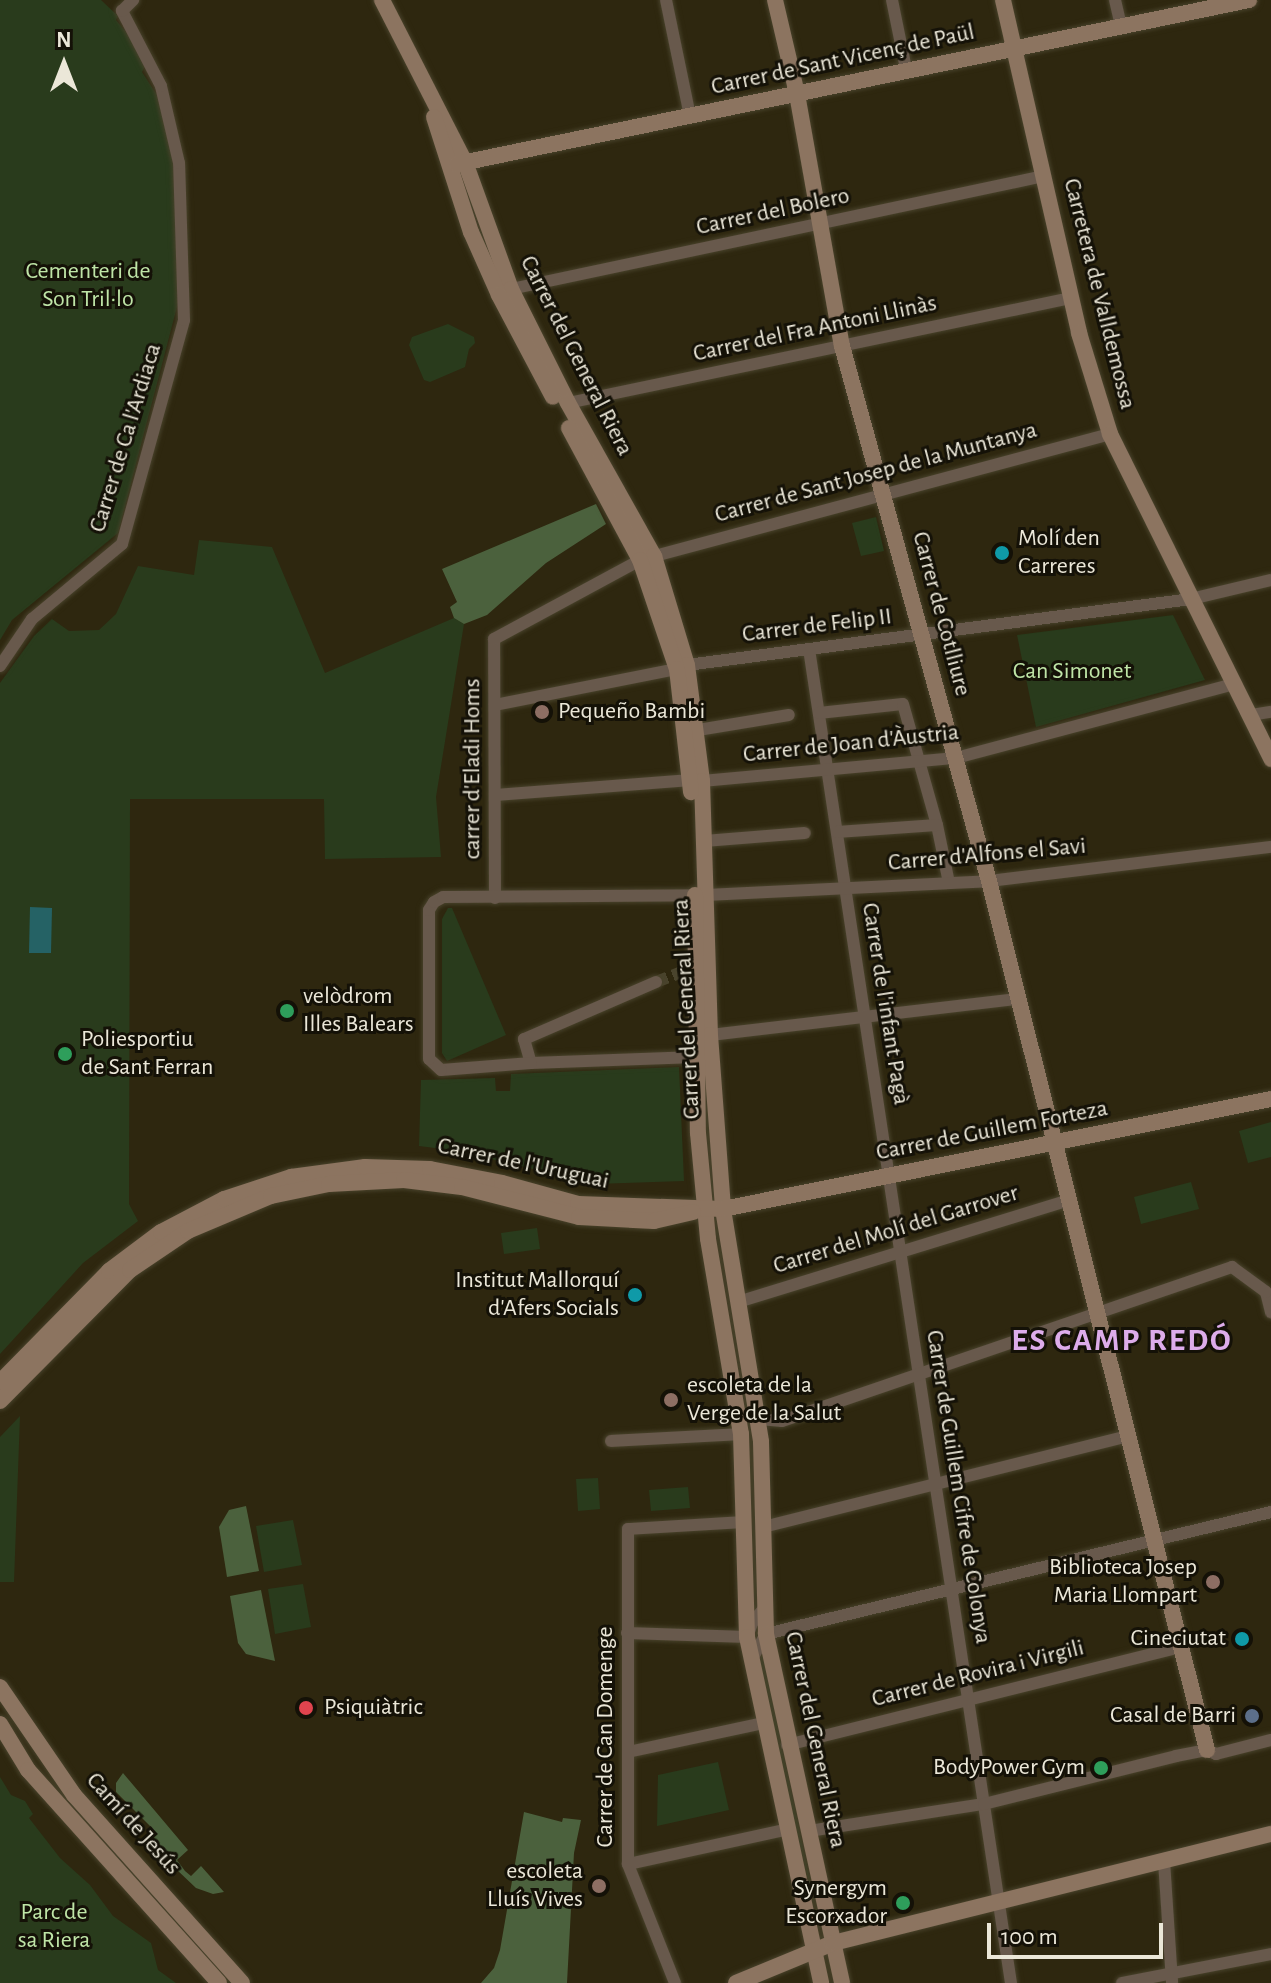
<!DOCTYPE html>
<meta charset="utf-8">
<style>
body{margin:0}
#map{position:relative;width:1271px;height:1983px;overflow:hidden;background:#2e270f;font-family:"Alegreya Sans",sans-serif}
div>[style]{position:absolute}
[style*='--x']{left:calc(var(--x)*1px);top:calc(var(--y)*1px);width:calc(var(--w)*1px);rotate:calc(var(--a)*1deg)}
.green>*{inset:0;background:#293b1c}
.forest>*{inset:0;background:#4b613d}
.water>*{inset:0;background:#256265}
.street-tunnel>*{height:12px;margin-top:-6px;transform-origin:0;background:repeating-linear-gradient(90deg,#4a442d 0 12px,transparent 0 18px)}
.roads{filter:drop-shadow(0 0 2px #48422b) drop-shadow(0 0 2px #48422b)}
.street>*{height:12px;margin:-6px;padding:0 6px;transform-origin:6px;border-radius:6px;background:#68594c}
.secondary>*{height:16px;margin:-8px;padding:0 8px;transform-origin:8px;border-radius:8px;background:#8c7460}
.dots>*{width:22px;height:22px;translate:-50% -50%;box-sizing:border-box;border:4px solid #141107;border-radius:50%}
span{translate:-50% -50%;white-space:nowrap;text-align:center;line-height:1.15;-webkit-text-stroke:6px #141107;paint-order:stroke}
.street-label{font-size:24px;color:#ebe7d8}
.park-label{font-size:24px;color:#bfe5a7}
.poi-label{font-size:24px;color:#ebe7d8}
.left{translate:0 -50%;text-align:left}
.right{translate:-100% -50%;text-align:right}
.district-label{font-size:32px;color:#ddacea;font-weight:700;letter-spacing:2px}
.north{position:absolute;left:24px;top:24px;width:80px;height:80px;-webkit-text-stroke:6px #141107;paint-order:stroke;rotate:0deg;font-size:22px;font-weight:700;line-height:32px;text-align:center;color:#ebe7d8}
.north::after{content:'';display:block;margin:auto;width:28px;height:36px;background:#ebe7d8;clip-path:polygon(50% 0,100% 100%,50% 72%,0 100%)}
.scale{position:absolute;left:987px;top:1923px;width:176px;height:36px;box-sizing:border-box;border:4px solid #ebe7d8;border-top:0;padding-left:10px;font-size:24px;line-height:28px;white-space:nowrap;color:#ebe7d8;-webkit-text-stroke:6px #141107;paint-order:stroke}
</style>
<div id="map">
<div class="green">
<i style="clip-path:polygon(0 0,101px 0,118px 16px,116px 20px,139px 48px,147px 62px,142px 72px,157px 95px,174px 163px,178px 303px,118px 533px,12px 620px,0 640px)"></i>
<i style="clip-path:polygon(448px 324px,474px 337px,475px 343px,469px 349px,465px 367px,430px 382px,424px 380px,409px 345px,412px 337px)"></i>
<i style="clip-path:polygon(876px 517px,884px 551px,861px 556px,852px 523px)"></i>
<i style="clip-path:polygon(199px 540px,272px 547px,325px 673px,454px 618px,464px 624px,436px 797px,441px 857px,325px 859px,324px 799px,130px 799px,129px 1204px,138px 1221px,83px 1263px,0 1354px,0 683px,34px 636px,52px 619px,69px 631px,99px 630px,116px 614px,138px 566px,194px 575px)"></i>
<i style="clip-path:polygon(1173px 615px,1205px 680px,1036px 727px,1017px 635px)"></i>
<i style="clip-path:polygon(448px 908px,452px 908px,506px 1035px,447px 1061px,442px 1053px,442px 919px)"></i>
<i style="clip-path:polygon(679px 1067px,684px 1181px,595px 1184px,459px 1151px,419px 1146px,421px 1080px,495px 1078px,496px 1091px,510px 1091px,511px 1074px)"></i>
<i style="clip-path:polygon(1271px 1122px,1271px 1157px,1248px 1163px,1239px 1131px)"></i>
<i style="clip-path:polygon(1191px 1182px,1199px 1209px,1141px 1224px,1134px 1197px)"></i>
<i style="clip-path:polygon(537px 1228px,540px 1249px,504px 1254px,501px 1233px)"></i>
<i style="clip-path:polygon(20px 1416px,14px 1582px,0 1582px,0 1437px)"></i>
<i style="clip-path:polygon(598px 1478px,600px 1509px,578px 1511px,576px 1479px)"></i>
<i style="clip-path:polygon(688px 1487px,690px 1508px,651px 1511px,649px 1490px)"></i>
<i style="clip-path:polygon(293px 1520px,302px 1565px,264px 1572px,256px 1526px)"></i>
<i style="clip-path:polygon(303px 1584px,311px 1627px,275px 1634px,268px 1589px)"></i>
<i style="clip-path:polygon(759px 1652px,762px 1652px,817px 1915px,758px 1672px)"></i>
<i style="clip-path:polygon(718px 1762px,729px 1810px,657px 1826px,658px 1775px)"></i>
<i style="clip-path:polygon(0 1777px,11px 1795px,25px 1801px,33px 1814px,29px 1818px,60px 1858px,90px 1885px,113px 1916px,151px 1943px,158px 1970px,176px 1983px,0 1983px)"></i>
</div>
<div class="forest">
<i style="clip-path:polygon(596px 504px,606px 524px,546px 563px,487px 615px,464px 624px,454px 618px,450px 607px,457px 602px,442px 569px)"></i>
<i style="clip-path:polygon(246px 1506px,259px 1571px,227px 1577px,219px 1527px,229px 1510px)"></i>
<i style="clip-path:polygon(261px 1590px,275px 1661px,246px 1654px,238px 1643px,230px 1596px)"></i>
<i style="clip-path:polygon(123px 1773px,188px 1850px,177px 1860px,185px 1871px,191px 1876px,201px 1866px,224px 1892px,213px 1894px,196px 1888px,157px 1851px,151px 1827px,116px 1792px,116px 1783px)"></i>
<i style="clip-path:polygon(524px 1812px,562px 1822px,563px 1818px,581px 1820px,574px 1853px,567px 1983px,481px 1983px,494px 1968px,500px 1950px)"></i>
</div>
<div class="water">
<i style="clip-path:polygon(30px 907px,52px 908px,51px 953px,29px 953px)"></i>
</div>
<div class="street-tunnel">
<i style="--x:656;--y:982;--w:42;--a:-21"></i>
</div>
<div class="roads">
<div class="street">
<i style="--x:666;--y:0;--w:118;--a:78.3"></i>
<i style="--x:892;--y:0;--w:70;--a:78.5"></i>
<i style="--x:1115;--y:0;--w:28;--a:77"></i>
<i style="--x:511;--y:289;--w:545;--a:-11.97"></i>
<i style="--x:568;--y:403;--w:514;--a:-11.79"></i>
<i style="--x:809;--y:649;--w:1349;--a:81.39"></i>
<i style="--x:687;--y:665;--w:508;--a:-7.46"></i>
<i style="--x:1191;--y:599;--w:82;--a:-13.4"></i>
<i style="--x:0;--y:666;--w:57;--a:-55.8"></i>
<i style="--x:32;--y:619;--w:117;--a:-39.8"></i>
<i style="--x:122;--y:544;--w:232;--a:-74.5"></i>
<i style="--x:184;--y:320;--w:157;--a:-91.8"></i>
<i style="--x:179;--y:163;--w:79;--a:-103.2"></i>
<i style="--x:161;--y:86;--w:85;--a:-117.5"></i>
<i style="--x:122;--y:11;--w:16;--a:-45"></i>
<i style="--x:495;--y:705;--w:186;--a:-11.2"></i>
<i style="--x:819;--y:713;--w:84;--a:-6.1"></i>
<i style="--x:903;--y:704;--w:126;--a:74.3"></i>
<i style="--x:937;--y:825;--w:59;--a:78.3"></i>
<i style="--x:1251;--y:715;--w:20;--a:-9"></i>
<i style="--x:698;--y:730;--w:92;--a:-9.4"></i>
<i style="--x:702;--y:781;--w:255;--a:-5.2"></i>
<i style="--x:956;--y:758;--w:289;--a:-14.9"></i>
<i style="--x:495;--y:795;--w:197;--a:-4.4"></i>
<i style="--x:837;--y:832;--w:100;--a:-4"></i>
<i style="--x:704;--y:841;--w:101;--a:-4.5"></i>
<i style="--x:495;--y:898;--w:259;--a:-90.2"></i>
<i style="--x:494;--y:639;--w:166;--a:-28.4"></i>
<i style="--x:640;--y:560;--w:487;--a:-15"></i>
<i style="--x:656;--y:982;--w:144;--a:156.6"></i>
<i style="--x:524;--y:1039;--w:25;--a:74"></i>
<i style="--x:531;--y:1063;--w:165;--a:-2.1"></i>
<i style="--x:710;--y:1035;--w:310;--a:-6.7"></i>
<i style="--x:531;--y:1063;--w:90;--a:175.6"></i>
<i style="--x:441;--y:1070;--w:16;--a:-137"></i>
<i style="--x:429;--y:1059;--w:149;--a:-90"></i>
<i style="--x:429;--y:910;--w:9;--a:-58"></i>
<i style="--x:434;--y:902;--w:10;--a:-29"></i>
<i style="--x:443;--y:897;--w:263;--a:-0.4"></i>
<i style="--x:706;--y:895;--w:283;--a:-2.8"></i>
<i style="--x:989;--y:881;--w:284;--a:-6.9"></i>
<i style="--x:1266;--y:1292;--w:21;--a:76"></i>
<i style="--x:738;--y:1302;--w:344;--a:-17.1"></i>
<i style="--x:759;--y:1419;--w:23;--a:5"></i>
<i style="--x:782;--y:1421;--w:476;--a:-18.9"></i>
<i style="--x:1232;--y:1267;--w:42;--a:36.3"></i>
<i style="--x:611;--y:1441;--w:130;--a:-3.1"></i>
<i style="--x:763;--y:1527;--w:375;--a:-14"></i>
<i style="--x:627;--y:1633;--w:120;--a:1.9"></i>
<i style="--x:747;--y:1637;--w:15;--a:-70"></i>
<i style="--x:752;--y:1623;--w:21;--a:-51"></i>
<i style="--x:752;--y:1659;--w:29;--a:-61"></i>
<i style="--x:766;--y:1634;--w:520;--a:-13.58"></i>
<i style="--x:787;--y:1745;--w:405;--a:-14"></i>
<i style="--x:628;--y:1752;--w:138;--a:-12.1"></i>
<i style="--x:809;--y:1831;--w:177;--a:-8.8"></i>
<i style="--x:984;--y:1804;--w:198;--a:-14"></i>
<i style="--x:1176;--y:1756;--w:32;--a:-11"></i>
<i style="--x:1207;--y:1750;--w:10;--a:24"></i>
<i style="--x:1216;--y:1754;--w:57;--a:-14.3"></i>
<i style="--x:1164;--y:1861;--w:122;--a:86.2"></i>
<i style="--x:628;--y:1864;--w:164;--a:-12.3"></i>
<i style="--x:675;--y:1983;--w:128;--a:-111.6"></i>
<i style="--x:628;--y:1864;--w:335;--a:-90"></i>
<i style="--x:628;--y:1529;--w:114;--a:-3.5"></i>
<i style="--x:1122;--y:1983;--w:152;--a:-11"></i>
</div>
<div class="secondary">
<i style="--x:382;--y:0;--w:182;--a:62.9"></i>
<i style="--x:465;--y:162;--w:135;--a:70.1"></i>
<i style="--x:511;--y:289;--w:127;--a:63.4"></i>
<i style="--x:568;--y:403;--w:176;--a:60.7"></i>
<i style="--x:654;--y:556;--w:114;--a:73.2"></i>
<i style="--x:687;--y:665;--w:117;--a:82.6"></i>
<i style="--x:702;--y:781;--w:254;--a:88.2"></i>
<i style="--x:710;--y:1035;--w:174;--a:85.7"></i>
<i style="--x:723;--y:1209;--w:236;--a:80.7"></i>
<i style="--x:761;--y:1442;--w:192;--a:88.5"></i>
<i style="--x:766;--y:1634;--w:357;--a:77.7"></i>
<i style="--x:775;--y:0;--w:97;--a:76.8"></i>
<i style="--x:797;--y:94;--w:256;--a:79.9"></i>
<i style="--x:842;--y:346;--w:555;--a:74.64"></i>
<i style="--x:989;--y:881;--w:896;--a:75.92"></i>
<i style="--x:1003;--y:0;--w:342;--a:77.1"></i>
<i style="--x:1079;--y:333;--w:106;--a:72.9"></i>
<i style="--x:1110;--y:434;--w:363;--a:63.6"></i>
<i style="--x:434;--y:117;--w:121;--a:72.2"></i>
<i style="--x:471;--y:232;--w:69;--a:66"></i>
<i style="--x:499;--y:295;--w:115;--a:62.1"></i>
<i style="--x:457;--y:164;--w:809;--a:-11.7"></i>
<i style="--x:569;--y:428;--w:150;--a:61.7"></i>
<i style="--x:640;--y:560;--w:115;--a:71.3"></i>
<i style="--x:677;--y:669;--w:124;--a:83.5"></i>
<i style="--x:695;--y:895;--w:238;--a:89.3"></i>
<i style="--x:698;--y:1133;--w:106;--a:84.6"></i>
<i style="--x:708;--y:1239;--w:198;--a:80.4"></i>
<i style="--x:741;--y:1434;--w:203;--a:88.3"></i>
<i style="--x:747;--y:1637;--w:354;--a:77.9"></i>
<i style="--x:0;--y:1382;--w:156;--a:-45.5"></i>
<i style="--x:109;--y:1271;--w:65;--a:-36.9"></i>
<i style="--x:161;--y:1232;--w:71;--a:-27.6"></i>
<i style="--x:224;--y:1199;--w:71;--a:-18.2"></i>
<i style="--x:291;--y:1177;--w:75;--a:-7.7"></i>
<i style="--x:365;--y:1167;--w:65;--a:1.8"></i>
<i style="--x:430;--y:1169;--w:73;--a:11"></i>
<i style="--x:502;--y:1183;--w:79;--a:15.4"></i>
<i style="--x:578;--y:1204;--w:145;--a:2"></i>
<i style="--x:723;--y:1209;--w:559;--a:-11.35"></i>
<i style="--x:0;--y:1401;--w:185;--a:-45.2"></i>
<i style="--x:130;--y:1270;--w:70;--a:-33.9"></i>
<i style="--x:188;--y:1231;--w:90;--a:-22.9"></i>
<i style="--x:271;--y:1196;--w:59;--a:-11.7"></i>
<i style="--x:329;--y:1184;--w:75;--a:-3.1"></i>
<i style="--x:404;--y:1180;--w:58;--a:6.9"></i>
<i style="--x:462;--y:1187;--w:121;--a:14.4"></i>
<i style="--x:579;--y:1217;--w:75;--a:3.1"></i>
<i style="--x:654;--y:1221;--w:40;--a:-13"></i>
<i style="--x:0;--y:1687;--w:131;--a:55.6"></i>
<i style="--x:74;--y:1795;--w:252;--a:48.2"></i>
<i style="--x:0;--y:1724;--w:54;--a:58.7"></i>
<i style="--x:28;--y:1770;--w:286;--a:48.1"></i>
<i style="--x:736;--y:1983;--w:105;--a:-22.4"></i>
<i style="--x:833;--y:1943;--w:451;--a:-14"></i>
</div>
</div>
<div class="dots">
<i style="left:1002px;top:553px;background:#0f9aa8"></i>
<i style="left:542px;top:712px;background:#8d6e63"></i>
<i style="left:287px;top:1011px;background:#2e9e5b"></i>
<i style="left:65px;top:1054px;background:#2e9e5b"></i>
<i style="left:635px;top:1295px;background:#0f9aa8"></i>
<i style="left:671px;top:1400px;background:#8d6e63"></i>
<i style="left:1213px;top:1582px;background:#8d6e63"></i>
<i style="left:1242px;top:1639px;background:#0f9aa8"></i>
<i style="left:306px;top:1708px;background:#e0444e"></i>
<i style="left:1252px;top:1716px;background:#5c6f8a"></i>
<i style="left:1101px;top:1768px;background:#2e9e5b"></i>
<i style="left:599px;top:1886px;background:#8d6e63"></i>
<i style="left:903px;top:1903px;background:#2e9e5b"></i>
</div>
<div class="street-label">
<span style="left:843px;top:60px;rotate:-12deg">Carrer de Sant Vicenç de Paül</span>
<span style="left:773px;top:212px;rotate:-12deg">Carrer del Bolero</span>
<span style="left:1099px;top:294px;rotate:76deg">Carretera de Valldemossa</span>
<span style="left:815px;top:329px;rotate:-12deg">Carrer del Fra Antoni Llinàs</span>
<span style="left:576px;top:356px;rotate:63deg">Carrer del General Riera</span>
<span style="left:126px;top:438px;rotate:-73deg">Carrer de Ca l'Ardiaca</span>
<span style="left:876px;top:473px;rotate:-15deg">Carrer de Sant Josep de la Muntanya</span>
<span style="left:941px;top:614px;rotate:75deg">Carrer de Cotlliure</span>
<span style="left:817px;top:626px;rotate:-7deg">Carrer de Felip II</span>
<span style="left:851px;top:744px;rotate:-6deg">Carrer de Joan d'Àustria</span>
<span style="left:473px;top:769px;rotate:-90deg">carrer d'Eladi Homs</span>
<span style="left:987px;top:855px;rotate:-5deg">Carrer d'Alfons el Savi</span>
<span style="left:885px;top:1004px;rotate:81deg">Carrer de l'infant Pagà</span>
<span style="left:687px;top:1009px;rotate:-93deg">Carrer del General Riera</span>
<span style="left:992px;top:1131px;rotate:-11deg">Carrer de Guillem Forteza</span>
<span style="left:523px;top:1164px;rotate:12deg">Carrer de l'Uruguai</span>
<span style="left:896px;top:1230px;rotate:-17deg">Carrer del Molí del Garrover</span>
<span style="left:958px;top:1487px;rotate:81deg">Carrer de Guillem Cifre de Colonya</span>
<span style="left:978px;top:1674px;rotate:-14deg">Carrer de Rovira i Virgili</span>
<span style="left:606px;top:1737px;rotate:-90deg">Carrer de Can Domenge</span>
<span style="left:815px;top:1740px;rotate:78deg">Carrer del General Riera</span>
<span style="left:133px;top:1824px;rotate:48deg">Camí de Jesús</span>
</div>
<div class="park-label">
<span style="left:88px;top:286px">Cementeri de<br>Son Tril·lo</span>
<span style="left:1072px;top:672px">Can Simonet</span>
<span style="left:54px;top:1927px">Parc de<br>sa Riera</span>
</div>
<div class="poi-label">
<span class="left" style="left:1018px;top:553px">Molí den<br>Carreres</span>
<span class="left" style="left:558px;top:712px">Pequeño Bambi</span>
<span class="left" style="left:303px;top:1011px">velòdrom<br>Illes Balears</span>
<span class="left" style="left:81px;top:1054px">Poliesportiu<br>de Sant Ferran</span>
<span class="right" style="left:619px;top:1295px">Institut Mallorquí<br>d'Afers Socials</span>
<span class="left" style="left:687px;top:1400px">escoleta de la<br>Verge de la Salut</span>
<span class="right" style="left:1197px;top:1582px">Biblioteca Josep<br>Maria Llompart</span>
<span class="right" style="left:1226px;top:1639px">Cineciutat</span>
<span class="left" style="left:324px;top:1708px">Psiquiàtric</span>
<span class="right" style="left:1236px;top:1716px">Casal de Barri</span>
<span class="right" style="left:1085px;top:1768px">BodyPower Gym</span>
<span class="right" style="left:583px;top:1886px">escoleta<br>Lluís Vives</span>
<span class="right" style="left:887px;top:1903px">Synergym<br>Escorxador</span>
</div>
<div class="district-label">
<span style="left:1122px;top:1340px">ES CAMP REDÓ</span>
</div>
<div class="north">N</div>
<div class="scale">100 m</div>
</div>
